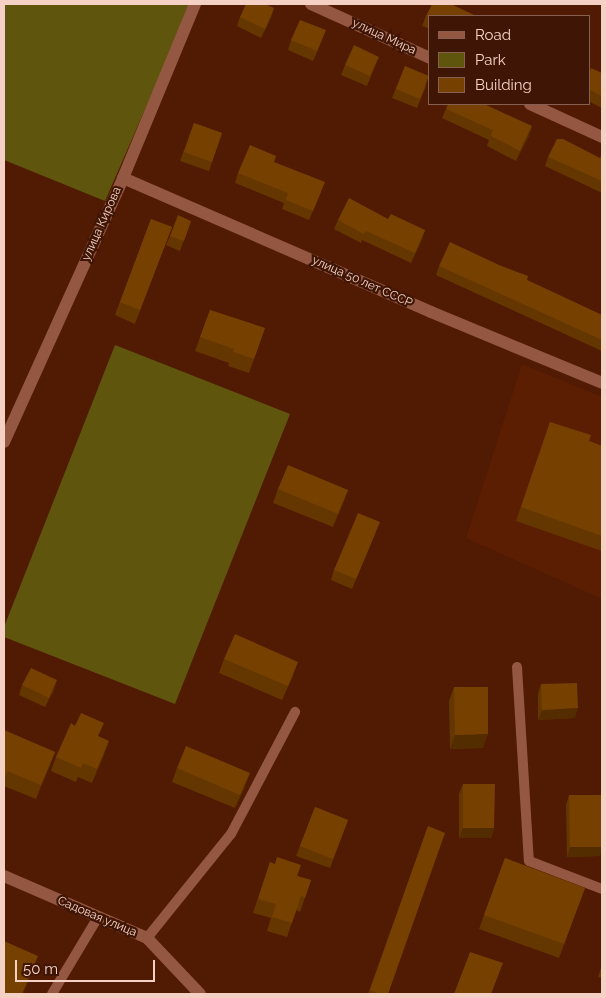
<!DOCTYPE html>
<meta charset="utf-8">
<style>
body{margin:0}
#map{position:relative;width:606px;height:998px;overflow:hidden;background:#511a03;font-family:Raleway,sans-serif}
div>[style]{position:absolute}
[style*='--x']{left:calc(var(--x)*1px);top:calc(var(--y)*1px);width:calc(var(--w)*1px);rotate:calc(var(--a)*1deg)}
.built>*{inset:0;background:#5c1e03}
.green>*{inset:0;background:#5f550d}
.service>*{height:10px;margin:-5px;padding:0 5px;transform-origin:5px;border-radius:5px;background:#945741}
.minor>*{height:12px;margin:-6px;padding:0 6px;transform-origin:6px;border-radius:6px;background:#945741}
.wall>*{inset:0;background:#653700}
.shaded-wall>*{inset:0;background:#532d00}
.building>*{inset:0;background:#764000}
span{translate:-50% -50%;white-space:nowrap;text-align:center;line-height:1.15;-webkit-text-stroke:4.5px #3f1505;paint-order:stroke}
.street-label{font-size:12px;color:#f5d1c5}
.frame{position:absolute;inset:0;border:5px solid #f5d1c5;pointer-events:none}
.legend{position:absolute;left:428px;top:15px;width:162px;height:90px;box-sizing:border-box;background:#3f1505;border:1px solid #886052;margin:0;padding:6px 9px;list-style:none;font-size:15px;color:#f5d1c5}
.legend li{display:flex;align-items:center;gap:10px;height:25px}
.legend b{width:25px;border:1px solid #886052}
.scale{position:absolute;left:15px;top:960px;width:140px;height:22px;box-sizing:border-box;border:2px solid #f5d1c5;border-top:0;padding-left:6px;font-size:15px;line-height:18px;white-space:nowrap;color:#f5d1c5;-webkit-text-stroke:4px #3f1505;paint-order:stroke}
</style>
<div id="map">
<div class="built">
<i style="clip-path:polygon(522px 364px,602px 397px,602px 599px,466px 538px)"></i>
</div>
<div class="green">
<i style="clip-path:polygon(4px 4px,191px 4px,105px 201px,4px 160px)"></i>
<i style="clip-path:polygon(115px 345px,290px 414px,175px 704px,4px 637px,4px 627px)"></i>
</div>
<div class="service">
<i style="--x:517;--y:667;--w:194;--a:86.5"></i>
<i style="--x:529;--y:861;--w:78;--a:21"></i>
<i style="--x:147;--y:938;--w:134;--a:-51.1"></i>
<i style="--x:231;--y:834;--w:138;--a:-62.3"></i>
<i style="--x:52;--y:994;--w:90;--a:-59.1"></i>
</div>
<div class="minor">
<i style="--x:311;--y:4;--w:131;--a:24.4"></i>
<i style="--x:530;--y:104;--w:79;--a:24.6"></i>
<i style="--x:123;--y:178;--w:336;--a:23.5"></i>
<i style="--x:431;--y:312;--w:185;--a:22.5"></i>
<i style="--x:4;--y:442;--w:290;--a:-65.7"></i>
<i style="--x:123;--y:178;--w:188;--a:-67.5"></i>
<i style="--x:4;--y:876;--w:156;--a:23.4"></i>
<i style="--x:147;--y:938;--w:77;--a:46.6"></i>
</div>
<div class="wall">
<i style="clip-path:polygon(274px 8px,271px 18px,261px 38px,237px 26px,240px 17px)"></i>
<i style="clip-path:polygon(426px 16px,430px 16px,430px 29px,422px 26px)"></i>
<i style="clip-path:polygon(291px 40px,322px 40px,313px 61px,288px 50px)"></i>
<i style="clip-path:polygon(345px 65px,375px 66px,367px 86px,341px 75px)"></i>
<i style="clip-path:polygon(405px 66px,426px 86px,417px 108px,392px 98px)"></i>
<i style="clip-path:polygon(590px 71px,602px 73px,602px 108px,590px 102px)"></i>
<i style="clip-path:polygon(446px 109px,529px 136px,516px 161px,487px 146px,489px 140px,442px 118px)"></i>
<i style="clip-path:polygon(194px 123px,222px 133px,209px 171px,180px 161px)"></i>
<i style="clip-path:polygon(548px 157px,600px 158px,602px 157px,602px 193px,545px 166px)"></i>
<i style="clip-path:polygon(274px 162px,321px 192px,309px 220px,282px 209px,284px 203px,235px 183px,238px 173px)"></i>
<i style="clip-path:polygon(151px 219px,172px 227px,135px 324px,115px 315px)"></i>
<i style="clip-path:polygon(388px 219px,425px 230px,422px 240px,411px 263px,362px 240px,361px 243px,334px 229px,338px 220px)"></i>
<i style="clip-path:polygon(191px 221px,180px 251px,166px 245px,170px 236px)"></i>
<i style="clip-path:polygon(439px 266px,527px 280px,602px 315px,602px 351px,436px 275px)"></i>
<i style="clip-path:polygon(210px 310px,265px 328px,249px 373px,228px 366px,229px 363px,195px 351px)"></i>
<i style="clip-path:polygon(550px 422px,589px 441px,602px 446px,602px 551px,516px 521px)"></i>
<i style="clip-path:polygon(278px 489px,348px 490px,333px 527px,273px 503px)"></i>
<i style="clip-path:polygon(376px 532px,352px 589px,331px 580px,334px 570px)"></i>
<i style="clip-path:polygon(224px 659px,293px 676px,282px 700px,219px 673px)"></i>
<i style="clip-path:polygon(541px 684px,575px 718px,538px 720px,538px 694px)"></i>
<i style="clip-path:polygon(22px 685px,54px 690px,45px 707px,19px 695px)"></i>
<i style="clip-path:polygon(454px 687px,483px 748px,450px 749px,449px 701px)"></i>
<i style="clip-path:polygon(75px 726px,99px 737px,104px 755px,92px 783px,78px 777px,76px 782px,51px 771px,56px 757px)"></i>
<i style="clip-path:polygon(4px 730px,55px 752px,36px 799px,4px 786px)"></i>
<i style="clip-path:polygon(177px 768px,245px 787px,235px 808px,172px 782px)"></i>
<i style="clip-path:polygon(463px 784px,494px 828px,491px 838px,459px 838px,459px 794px)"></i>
<i style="clip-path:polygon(569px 795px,600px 856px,567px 857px,566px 805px)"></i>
<i style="clip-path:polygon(315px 807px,348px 820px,330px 868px,296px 856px)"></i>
<i style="clip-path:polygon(428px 826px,388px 994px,368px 994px)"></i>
<i style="clip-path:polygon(505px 858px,585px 888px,559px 958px,479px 929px)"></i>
<i style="clip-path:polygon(270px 862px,297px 876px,311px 880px,300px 912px,296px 910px,287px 937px,267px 931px,271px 918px,253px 913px)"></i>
<i style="clip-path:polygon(602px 965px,602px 978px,598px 977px)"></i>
</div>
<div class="shaded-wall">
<i style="clip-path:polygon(274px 8px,271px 18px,261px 38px,265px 29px)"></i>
<i style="clip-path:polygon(532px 126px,529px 136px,516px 161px,520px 151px)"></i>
<i style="clip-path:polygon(425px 230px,422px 240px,411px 263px,415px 253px)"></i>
<i style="clip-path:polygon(348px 490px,343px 504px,333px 527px,338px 514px)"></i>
<i style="clip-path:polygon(298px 662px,293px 676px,282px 700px,288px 686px)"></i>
<i style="clip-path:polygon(57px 680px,54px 690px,45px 707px)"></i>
<i style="clip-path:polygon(578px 708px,575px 718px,538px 720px,542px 710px)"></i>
<i style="clip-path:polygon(488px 734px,483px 748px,450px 749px,455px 735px)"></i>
<i style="clip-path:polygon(109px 741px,104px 755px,92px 783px,97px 769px)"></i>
<i style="clip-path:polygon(55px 752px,50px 766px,36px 799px,41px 785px)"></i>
<i style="clip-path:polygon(250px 773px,245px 787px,235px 808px,240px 795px)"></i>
<i style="clip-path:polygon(463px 828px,494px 828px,491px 838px,459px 838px)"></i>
<i style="clip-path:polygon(570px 847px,602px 847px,602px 849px,600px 856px,567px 857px)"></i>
<i style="clip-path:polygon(38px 956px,32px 974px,23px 994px,22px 994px)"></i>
</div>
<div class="building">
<i style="clip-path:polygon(246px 4px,265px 4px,274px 8px,265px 29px,240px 17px)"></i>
<i style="clip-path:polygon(432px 4px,451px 4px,476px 16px,430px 16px,430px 18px,426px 16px)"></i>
<i style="clip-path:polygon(300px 20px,326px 30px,317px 51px,291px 40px)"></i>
<i style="clip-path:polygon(354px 45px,379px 57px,370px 76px,345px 65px)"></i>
<i style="clip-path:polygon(405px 66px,429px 76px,420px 99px,396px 89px)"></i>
<i style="clip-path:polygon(591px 68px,602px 73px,602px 96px,590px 90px,590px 71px)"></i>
<i style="clip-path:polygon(448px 104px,484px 104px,532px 126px,520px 151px,491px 136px,493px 130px,446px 109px)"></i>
<i style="clip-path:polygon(194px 123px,222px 133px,212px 162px,184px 152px)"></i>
<i style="clip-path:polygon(557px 139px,563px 139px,600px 158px,601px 156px,602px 157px,602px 181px,548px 157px)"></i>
<i style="clip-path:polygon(250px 145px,276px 156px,274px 162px,325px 182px,313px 211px,286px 200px,288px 193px,238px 173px)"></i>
<i style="clip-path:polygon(349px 198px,388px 219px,391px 214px,425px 230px,415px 253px,366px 231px,364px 234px,338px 220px)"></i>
<i style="clip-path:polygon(178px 215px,191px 221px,184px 241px,170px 236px)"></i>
<i style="clip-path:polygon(151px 219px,172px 227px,140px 310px,120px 302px)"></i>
<i style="clip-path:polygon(450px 242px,499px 265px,528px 276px,527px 280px,602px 315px,602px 340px,439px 266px)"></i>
<i style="clip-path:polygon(210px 310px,265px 328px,254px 359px,233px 352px,234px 349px,200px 337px)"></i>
<i style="clip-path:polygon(550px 422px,591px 435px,589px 441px,602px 446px,602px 536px,521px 507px)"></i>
<i style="clip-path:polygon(288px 465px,348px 490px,338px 514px,278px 489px)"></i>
<i style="clip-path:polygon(358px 513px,380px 522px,356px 579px,334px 570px)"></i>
<i style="clip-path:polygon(235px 634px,298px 662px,288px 686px,224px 659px)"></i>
<i style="clip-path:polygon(31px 668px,57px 680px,49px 698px,22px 685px)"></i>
<i style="clip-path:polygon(577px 683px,578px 708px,542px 710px,541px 684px)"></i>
<i style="clip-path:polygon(454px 687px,488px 687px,488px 734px,455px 735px)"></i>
<i style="clip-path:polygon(81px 713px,104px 723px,98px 736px,109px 741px,97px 769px,83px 763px,81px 768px,56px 757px,71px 723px,75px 726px)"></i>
<i style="clip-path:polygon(4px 730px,55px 752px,41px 785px,7px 771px,4px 780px)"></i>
<i style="clip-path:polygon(186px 746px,250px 773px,240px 795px,177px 768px)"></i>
<i style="clip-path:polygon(463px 784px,495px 784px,494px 828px,463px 828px)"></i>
<i style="clip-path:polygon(569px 795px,602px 795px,602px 847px,570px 847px)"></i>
<i style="clip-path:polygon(315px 807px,348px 820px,333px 859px,300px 846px)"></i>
<i style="clip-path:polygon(428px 826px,445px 833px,388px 994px,380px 994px,370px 990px)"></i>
<i style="clip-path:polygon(277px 857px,301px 865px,297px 876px,311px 880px,305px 898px,301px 896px,292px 923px,272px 917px,276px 904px,258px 899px,270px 862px,275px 864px)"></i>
<i style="clip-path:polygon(505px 858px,585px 888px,564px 944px,484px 915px)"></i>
<i style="clip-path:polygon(4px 941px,38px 956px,22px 994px,4px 994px)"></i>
<i style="clip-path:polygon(470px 952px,503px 963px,491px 994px,454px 994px)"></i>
</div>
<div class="street-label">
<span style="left:384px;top:37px;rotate:25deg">улица Мира</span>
<span style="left:102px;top:224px;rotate:-66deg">улица Кирова</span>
<span style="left:362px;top:282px;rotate:24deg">улица 50 лет СССР</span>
<span style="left:97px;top:917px;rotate:23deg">Садовая улица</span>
</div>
<div class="frame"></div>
<ul class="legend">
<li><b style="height:6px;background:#945741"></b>Road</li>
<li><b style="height:14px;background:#5f550d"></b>Park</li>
<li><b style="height:14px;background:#764000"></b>Building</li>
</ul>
<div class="scale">50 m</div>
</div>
